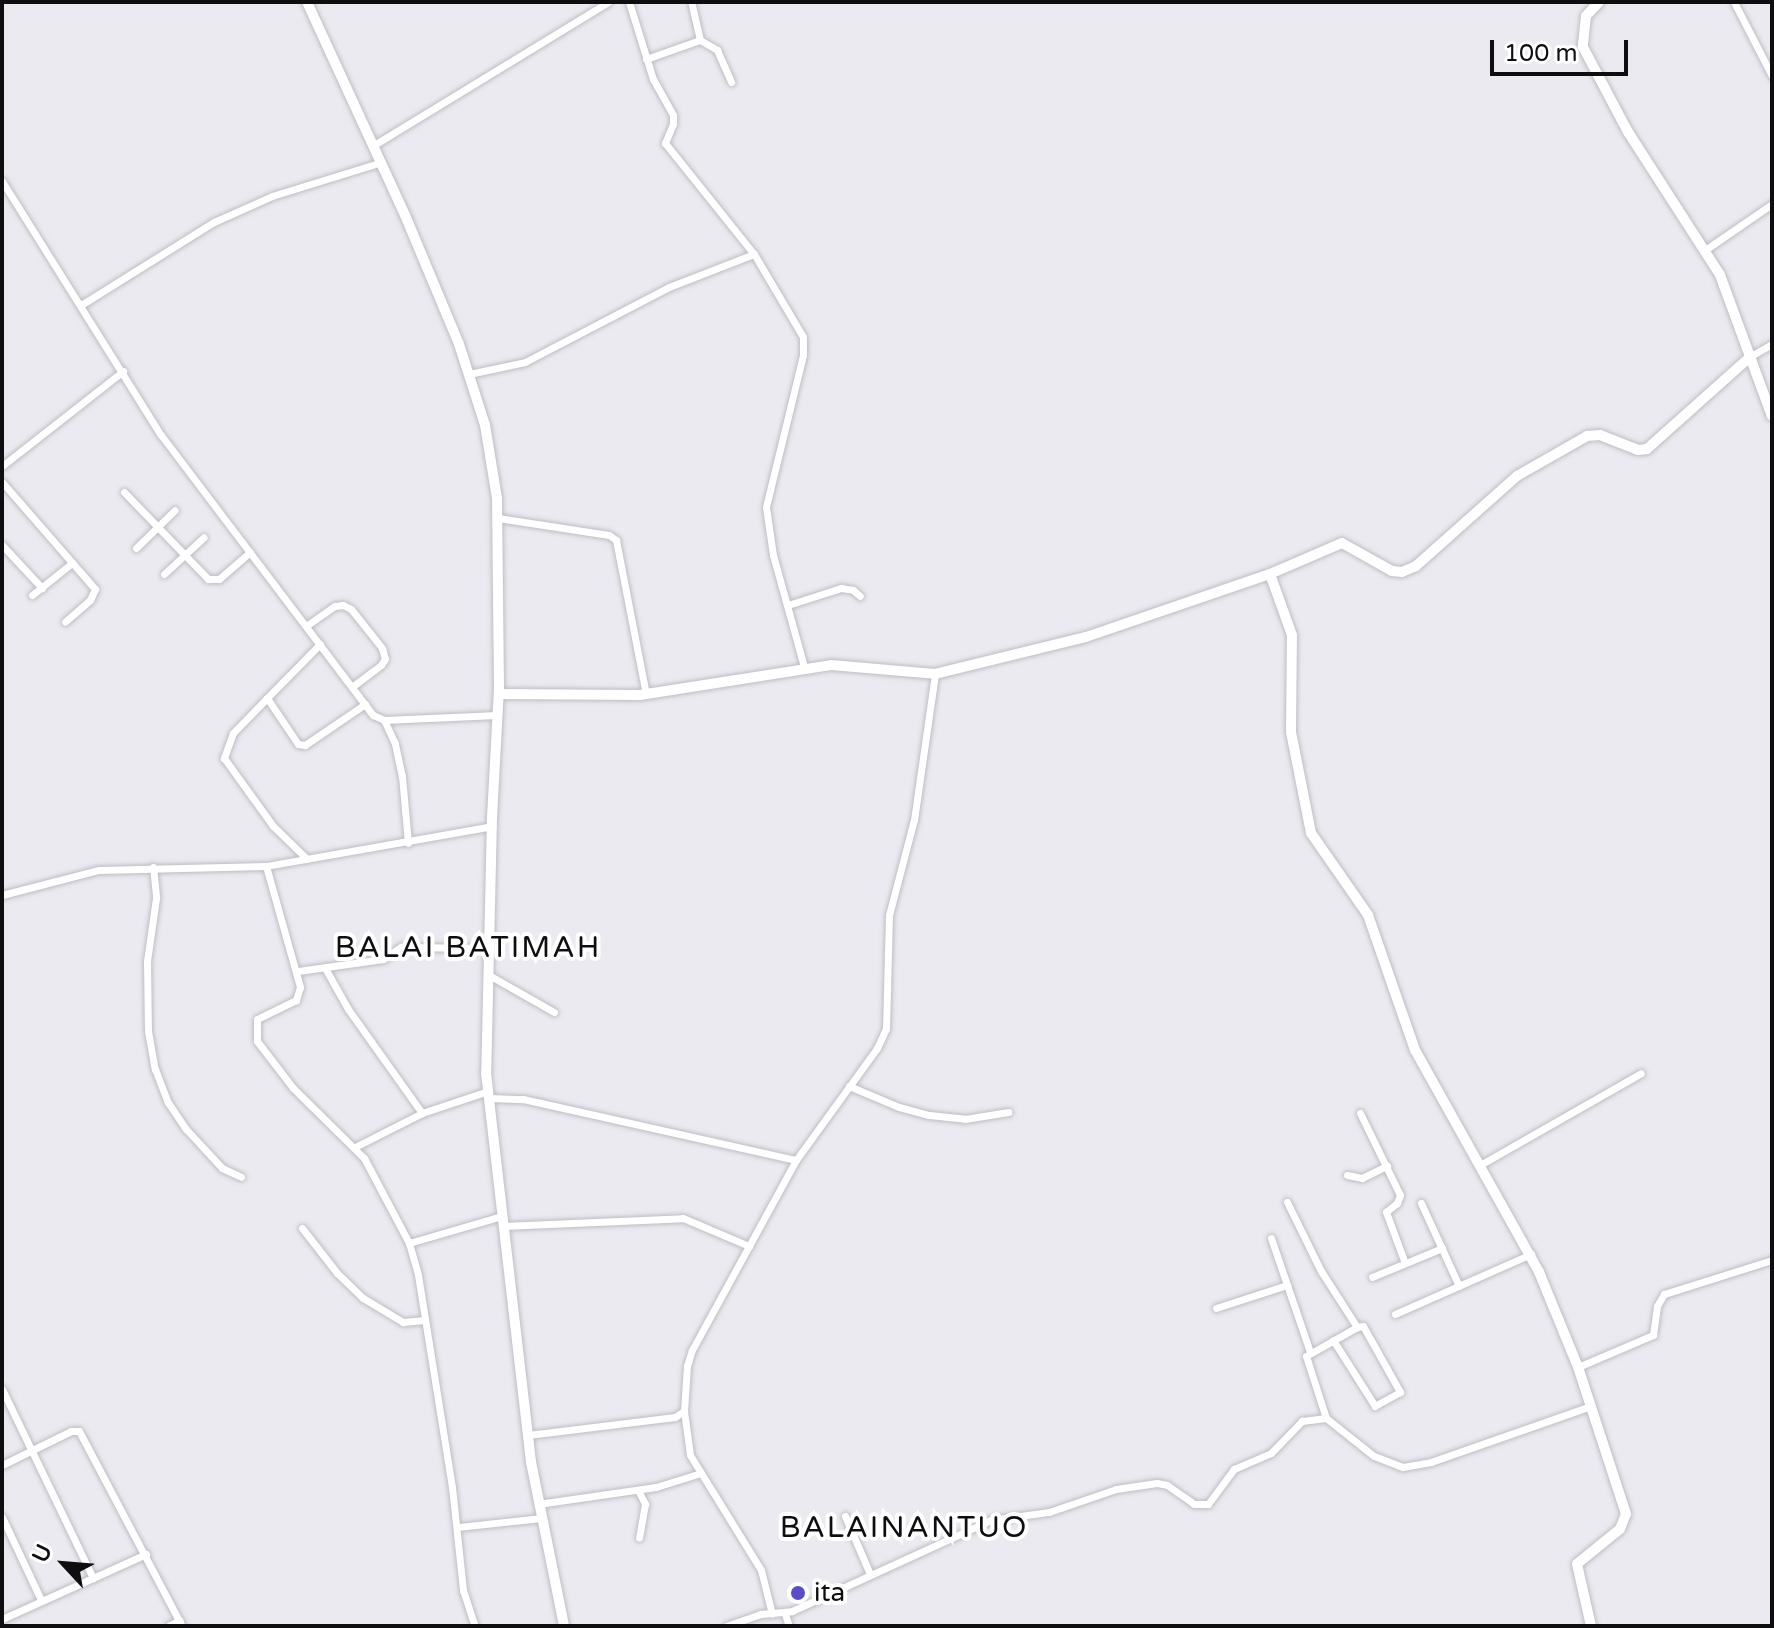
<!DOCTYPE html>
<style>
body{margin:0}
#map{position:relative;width:1774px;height:1628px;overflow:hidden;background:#eaeaf0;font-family:"Varela Round",sans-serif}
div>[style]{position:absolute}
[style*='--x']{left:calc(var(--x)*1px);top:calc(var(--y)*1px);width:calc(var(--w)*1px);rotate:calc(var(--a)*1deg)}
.roads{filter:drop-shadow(0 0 2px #bdbdc3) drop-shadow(0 0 2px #bdbdc3)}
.street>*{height:7px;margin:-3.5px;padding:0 3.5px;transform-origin:3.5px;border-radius:3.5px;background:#fff}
.secondary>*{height:10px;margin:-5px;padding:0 5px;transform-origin:5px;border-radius:5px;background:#fff}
.dots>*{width:22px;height:22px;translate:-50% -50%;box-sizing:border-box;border:4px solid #fff;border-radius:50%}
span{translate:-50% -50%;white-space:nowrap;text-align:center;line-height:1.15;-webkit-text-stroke:8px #fff;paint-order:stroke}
.poi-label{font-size:26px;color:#0e0e10}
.left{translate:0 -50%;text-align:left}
.quarter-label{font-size:30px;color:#0e0e10;letter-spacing:2px}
.frame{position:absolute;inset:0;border:4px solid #0e0e10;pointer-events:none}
.north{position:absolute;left:24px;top:1524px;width:80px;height:80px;-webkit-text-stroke:6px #fff;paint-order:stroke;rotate:296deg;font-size:22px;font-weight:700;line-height:32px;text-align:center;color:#0e0e10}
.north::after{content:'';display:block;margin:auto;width:28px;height:36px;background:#0e0e10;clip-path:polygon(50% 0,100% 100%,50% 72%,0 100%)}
.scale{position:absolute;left:1490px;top:40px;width:138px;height:36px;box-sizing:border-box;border:4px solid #0e0e10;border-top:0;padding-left:10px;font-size:24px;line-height:28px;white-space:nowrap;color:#0e0e10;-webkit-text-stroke:6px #fff;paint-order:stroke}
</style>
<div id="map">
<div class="roads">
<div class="street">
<i style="--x:629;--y:2;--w:81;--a:72.7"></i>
<i style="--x:653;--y:79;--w:41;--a:60.9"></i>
<i style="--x:673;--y:115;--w:9;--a:90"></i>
<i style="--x:673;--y:124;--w:21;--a:113"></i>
<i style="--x:665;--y:143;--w:142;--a:51.3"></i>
<i style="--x:754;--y:254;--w:96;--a:59.4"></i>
<i style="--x:803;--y:337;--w:18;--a:90"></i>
<i style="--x:803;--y:355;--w:156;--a:103.7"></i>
<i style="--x:766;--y:507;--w:49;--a:81.7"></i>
<i style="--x:773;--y:555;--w:116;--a:74.5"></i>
<i style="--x:1734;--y:2;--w:83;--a:62.8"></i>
<i style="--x:700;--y:40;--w:20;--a:30"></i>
<i style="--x:717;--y:50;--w:35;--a:66"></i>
<i style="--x:646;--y:59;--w:57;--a:-19.4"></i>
<i style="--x:700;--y:40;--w:39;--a:-103"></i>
<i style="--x:374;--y:145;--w:274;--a:-31.4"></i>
<i style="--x:2;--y:181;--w:300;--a:58"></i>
<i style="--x:161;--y:435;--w:351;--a:52.9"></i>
<i style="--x:373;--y:715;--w:12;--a:24"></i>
<i style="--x:384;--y:720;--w:113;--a:-2.5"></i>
<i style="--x:1705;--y:250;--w:81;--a:-34.5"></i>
<i style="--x:81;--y:305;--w:157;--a:-32"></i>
<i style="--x:214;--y:222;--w:64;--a:-24.1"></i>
<i style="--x:272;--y:196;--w:115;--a:-17.2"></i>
<i style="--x:1751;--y:356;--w:24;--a:-30"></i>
<i style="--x:469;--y:374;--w:57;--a:-12.1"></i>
<i style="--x:525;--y:362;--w:162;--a:-27.5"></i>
<i style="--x:669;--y:287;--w:91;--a:-21.2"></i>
<i style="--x:2;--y:466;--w:154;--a:-38.1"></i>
<i style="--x:2;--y:482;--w:142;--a:49"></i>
<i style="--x:95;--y:589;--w:12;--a:114"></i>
<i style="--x:90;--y:600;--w:33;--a:139"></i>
<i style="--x:124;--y:492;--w:121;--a:46"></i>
<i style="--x:208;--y:579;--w:11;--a:0"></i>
<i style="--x:219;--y:579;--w:41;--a:-41.1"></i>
<i style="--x:498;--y:518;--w:112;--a:8.7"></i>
<i style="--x:609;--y:535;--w:9;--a:36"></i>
<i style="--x:616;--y:540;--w:157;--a:79"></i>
<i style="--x:2;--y:545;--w:59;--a:47.1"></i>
<i style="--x:136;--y:548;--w:54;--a:-44.3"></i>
<i style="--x:164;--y:574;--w:54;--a:-42.8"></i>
<i style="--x:32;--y:595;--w:51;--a:-38.7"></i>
<i style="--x:788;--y:605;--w:56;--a:-17.8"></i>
<i style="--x:841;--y:588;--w:12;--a:9"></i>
<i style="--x:853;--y:590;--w:9;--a:41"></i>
<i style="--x:306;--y:626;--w:35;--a:-35"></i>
<i style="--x:335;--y:606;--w:8;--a:-7"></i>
<i style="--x:343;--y:605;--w:9;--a:27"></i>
<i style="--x:351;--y:609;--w:50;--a:51.5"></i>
<i style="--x:382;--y:648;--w:11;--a:75"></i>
<i style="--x:385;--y:659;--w:7;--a:124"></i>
<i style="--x:381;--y:665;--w:36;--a:143"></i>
<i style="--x:320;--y:644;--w:76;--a:134.5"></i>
<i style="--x:267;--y:698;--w:55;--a:56"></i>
<i style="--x:298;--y:744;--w:7;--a:8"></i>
<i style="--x:305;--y:745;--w:73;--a:-34.3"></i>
<i style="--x:267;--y:698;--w:49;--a:134.2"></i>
<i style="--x:233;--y:733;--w:27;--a:110"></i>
<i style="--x:224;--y:758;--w:84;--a:54.2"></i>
<i style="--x:273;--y:826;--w:47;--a:44.1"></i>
<i style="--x:384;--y:720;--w:26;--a:65"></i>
<i style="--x:395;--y:744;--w:33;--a:78"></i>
<i style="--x:402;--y:776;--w:67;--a:84.9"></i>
<i style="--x:266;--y:866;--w:126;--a:74.3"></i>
<i style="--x:300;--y:987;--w:14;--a:107"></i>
<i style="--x:296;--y:1000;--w:43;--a:154"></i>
<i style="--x:257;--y:1019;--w:22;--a:90"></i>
<i style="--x:257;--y:1041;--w:59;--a:52.5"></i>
<i style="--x:293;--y:1088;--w:100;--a:44.6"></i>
<i style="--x:364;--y:1158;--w:96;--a:62.1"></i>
<i style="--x:409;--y:1243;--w:33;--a:74"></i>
<i style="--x:418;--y:1275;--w:215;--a:80.9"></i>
<i style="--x:452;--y:1487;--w:104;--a:83.9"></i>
<i style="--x:463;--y:1590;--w:38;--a:72"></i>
<i style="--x:153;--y:867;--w:31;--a:84"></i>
<i style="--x:156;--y:898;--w:64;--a:98.1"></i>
<i style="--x:147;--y:961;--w:70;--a:89.2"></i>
<i style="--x:148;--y:1031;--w:39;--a:80"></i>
<i style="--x:155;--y:1069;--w:34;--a:69"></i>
<i style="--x:167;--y:1101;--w:34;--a:56"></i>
<i style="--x:186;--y:1129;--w:53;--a:47.3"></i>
<i style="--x:222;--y:1168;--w:21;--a:25"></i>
<i style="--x:2;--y:895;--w:100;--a:-14.5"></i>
<i style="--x:99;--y:870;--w:167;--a:-1.4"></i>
<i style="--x:266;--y:866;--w:230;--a:-10"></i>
<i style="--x:325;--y:968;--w:47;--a:60.7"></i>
<i style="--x:348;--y:1009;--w:128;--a:54.6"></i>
<i style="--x:298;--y:971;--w:86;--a:-8"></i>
<i style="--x:383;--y:959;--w:22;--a:-34"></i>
<i style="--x:401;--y:947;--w:87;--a:0.7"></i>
<i style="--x:487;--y:974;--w:77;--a:29.6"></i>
<i style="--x:849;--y:1086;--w:54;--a:22.8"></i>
<i style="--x:899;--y:1107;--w:31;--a:15"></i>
<i style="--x:929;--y:1115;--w:36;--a:6"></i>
<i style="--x:965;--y:1119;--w:44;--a:-9.2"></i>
<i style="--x:489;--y:1098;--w:34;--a:2"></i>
<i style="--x:523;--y:1099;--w:280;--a:12.6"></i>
<i style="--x:1360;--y:1113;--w:91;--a:64"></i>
<i style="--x:1400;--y:1195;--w:9;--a:111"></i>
<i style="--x:1397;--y:1203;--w:14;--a:141"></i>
<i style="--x:1386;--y:1212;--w:54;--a:69.6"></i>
<i style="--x:355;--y:1147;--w:75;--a:-26.9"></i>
<i style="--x:422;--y:1113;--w:70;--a:-18.4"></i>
<i style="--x:1480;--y:1165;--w:185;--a:-29.7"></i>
<i style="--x:1347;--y:1175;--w:15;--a:11"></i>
<i style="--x:1362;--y:1178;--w:28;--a:-26"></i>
<i style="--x:1287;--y:1202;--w:77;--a:63.8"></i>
<i style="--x:1321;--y:1271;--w:67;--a:57.3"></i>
<i style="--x:1357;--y:1327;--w:6;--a:-9"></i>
<i style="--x:1363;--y:1326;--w:76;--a:60.7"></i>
<i style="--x:1400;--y:1392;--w:29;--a:151"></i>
<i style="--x:1375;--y:1406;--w:78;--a:-122.5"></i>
<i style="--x:1421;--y:1203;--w:91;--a:65.4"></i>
<i style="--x:503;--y:1226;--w:180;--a:-2.5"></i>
<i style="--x:683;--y:1218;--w:72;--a:23"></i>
<i style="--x:302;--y:1228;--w:57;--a:52.1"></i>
<i style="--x:337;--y:1273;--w:36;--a:44"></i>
<i style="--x:363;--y:1298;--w:47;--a:31"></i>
<i style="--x:403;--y:1322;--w:22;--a:-5"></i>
<i style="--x:1271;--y:1238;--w:120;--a:71.1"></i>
<i style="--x:409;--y:1243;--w:97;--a:-16.2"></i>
<i style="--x:1372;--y:1277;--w:76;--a:-22.5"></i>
<i style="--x:1216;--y:1308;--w:75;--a:-17.9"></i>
<i style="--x:1395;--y:1314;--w:149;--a:-23.8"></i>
<i style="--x:1578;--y:1367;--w:82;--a:-23.1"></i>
<i style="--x:1653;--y:1335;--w:29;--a:-82"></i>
<i style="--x:1657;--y:1306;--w:14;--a:-60"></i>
<i style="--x:1664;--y:1294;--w:113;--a:-17.5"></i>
<i style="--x:2;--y:1389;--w:210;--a:64.3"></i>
<i style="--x:684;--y:1411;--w:44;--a:82.2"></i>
<i style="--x:690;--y:1455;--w:135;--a:58.3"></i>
<i style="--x:761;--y:1570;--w:45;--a:76"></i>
<i style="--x:1326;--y:1418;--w:65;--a:-107.9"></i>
<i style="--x:1306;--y:1356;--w:59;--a:-29.6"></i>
<i style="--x:528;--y:1435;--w:148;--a:-7"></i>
<i style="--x:675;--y:1417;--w:11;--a:-34"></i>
<i style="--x:684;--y:1411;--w:45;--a:-86.2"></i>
<i style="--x:687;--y:1366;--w:17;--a:-73"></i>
<i style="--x:692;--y:1350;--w:217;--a:-61.3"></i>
<i style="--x:796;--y:1160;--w:138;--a:-54.1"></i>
<i style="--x:877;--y:1048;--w:21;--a:-65"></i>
<i style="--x:886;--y:1029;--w:114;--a:-88.5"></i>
<i style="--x:889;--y:915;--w:98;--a:-75.3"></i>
<i style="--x:914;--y:820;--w:148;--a:-81.8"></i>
<i style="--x:2;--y:1465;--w:77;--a:-26.2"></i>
<i style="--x:71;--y:1431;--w:8;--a:0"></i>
<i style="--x:79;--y:1431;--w:221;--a:62.2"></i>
<i style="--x:638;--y:1490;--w:16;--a:63"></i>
<i style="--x:645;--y:1504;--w:34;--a:100"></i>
<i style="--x:538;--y:1504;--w:119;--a:-8.2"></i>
<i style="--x:656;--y:1487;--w:47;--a:-17.3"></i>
<i style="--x:845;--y:1516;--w:63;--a:66.7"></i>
<i style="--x:2;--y:1517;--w:92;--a:64.8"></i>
<i style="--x:458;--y:1527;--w:83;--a:-6.2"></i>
<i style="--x:785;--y:1614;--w:13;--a:72"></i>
<i style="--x:2;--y:1619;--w:158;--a:-24.3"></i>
<i style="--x:168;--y:1626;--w:13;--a:-27"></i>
<i style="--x:726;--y:1626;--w:36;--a:-19"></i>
<i style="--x:760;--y:1614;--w:32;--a:-5"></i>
<i style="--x:792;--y:1611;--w:219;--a:-24.6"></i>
<i style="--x:991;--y:1520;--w:59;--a:-7.9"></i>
<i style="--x:1049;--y:1512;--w:71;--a:-18.9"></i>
<i style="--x:1116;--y:1489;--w:41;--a:-8.3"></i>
<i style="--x:1157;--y:1483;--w:10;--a:11"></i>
<i style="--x:1167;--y:1485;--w:33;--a:35"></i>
<i style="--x:1194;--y:1504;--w:14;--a:0"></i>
<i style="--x:1208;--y:1504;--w:44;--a:-53.4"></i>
<i style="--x:1234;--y:1469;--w:40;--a:-23.4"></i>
<i style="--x:1271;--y:1453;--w:45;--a:-45.9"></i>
<i style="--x:1302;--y:1421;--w:24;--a:-7"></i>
<i style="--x:1326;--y:1418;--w:61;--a:38.4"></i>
<i style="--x:1374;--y:1456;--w:31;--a:21"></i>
<i style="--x:1403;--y:1467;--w:28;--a:-10"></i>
<i style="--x:1431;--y:1462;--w:170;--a:-19.3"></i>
</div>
<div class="secondary">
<i style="--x:307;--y:2;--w:234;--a:65.3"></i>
<i style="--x:405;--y:215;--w:140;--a:67.3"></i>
<i style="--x:459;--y:344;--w:85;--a:72.2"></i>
<i style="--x:485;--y:425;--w:74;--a:80.7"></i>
<i style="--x:497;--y:498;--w:190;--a:89.4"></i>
<i style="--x:499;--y:688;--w:130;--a:93.1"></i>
<i style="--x:492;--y:818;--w:255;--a:91.3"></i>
<i style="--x:486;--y:1073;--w:392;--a:83.4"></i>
<i style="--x:531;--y:1462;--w:167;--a:78.6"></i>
<i style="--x:1599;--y:2;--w:19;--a:133"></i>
<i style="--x:1586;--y:16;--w:31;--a:96"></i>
<i style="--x:1583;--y:47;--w:96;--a:62.1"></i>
<i style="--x:1628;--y:132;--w:170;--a:57.2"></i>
<i style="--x:1720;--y:275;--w:150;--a:69.8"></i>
<i style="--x:1270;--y:574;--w:65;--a:70.2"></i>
<i style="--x:1292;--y:635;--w:97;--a:90.6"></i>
<i style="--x:1291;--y:732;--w:103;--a:78.8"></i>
<i style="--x:1311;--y:833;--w:100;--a:55.2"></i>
<i style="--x:1368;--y:915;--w:143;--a:70.8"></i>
<i style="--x:1415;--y:1050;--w:254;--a:60.8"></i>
<i style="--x:1539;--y:1272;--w:103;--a:67.7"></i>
<i style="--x:1578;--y:1367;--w:155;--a:71.9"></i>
<i style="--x:1626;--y:1514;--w:16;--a:112"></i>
<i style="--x:1620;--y:1529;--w:55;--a:140.9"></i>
<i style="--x:1577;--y:1564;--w:64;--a:77.3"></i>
<i style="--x:499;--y:694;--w:141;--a:0.4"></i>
<i style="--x:640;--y:695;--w:193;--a:-8.9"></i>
<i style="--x:831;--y:665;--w:104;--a:4.9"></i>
<i style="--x:935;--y:674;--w:155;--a:-13.8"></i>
<i style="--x:1086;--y:637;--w:194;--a:-18.9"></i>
<i style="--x:1270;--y:574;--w:78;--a:-23.3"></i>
<i style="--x:1342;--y:543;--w:57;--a:29.2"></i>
<i style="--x:1392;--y:571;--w:10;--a:6"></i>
<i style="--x:1402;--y:572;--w:15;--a:-23"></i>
<i style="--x:1416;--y:566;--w:135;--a:-41.7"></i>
<i style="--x:1517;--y:476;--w:81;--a:-29.7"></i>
<i style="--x:1587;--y:436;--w:13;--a:-4"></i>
<i style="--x:1600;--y:435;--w:41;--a:21.5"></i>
<i style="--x:1638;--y:450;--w:9;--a:-6"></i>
<i style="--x:1647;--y:449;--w:140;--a:-41.8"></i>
</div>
</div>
<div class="dots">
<i style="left:798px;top:1593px;background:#5b4dc5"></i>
</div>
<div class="poi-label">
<span class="left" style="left:814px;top:1593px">ita</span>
</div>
<div class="quarter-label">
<span style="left:468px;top:948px">BALAI BATIMAH</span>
<span style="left:904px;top:1528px">BALAINANTUO</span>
</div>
<div class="frame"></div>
<div class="north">U</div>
<div class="scale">100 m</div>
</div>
